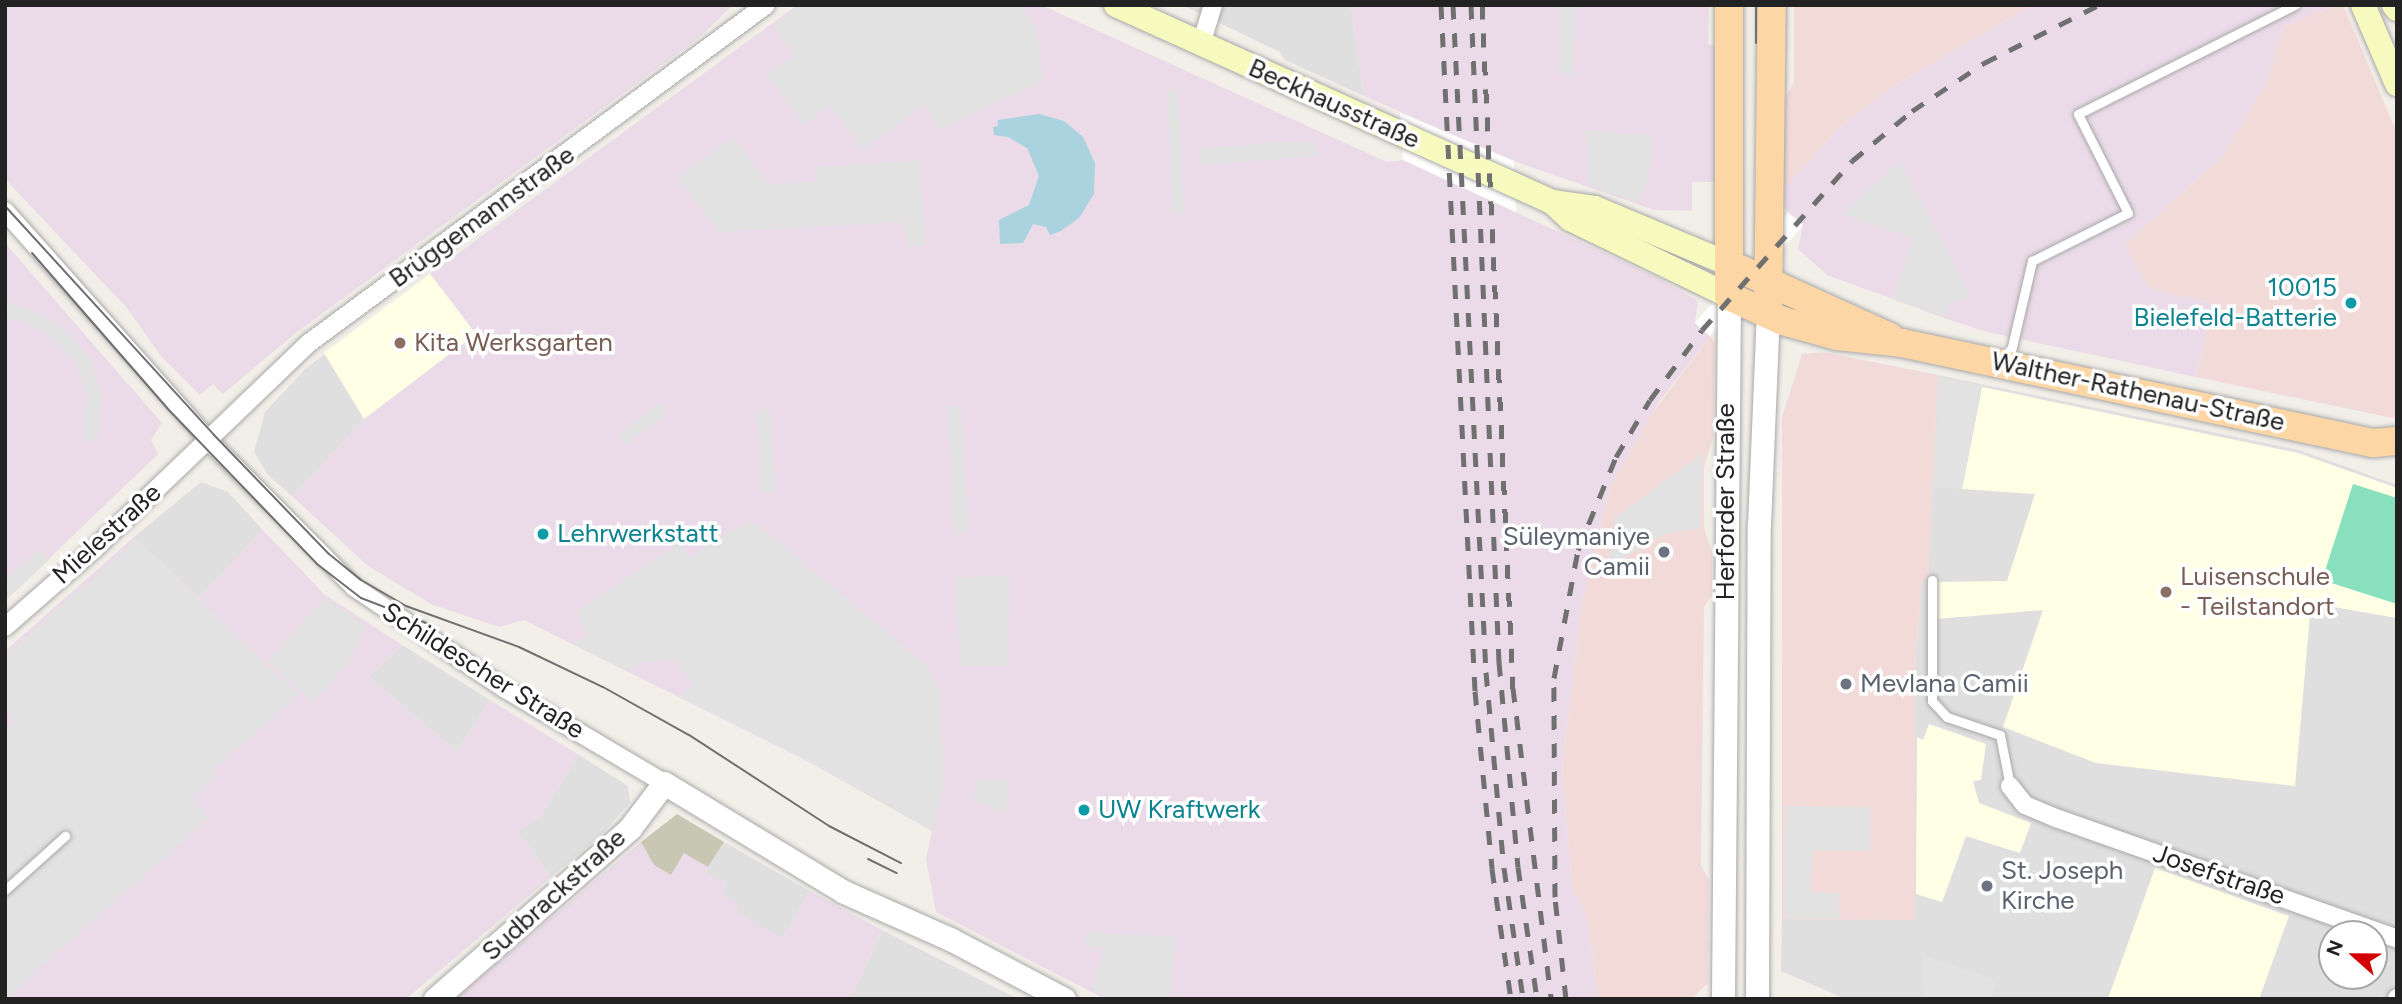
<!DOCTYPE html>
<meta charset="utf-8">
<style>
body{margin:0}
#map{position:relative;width:2402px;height:1004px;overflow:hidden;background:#f2efe9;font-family:Figtree,sans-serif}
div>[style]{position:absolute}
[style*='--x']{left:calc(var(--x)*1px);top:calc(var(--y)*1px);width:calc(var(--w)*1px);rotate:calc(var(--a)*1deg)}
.residential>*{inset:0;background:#e0dfdf}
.commercial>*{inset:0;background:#f2dad9}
.industrial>*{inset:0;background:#ebdbe8}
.education>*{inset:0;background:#ffffe5}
.construction>*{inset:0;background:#c7c7b4}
.pitch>*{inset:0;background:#88e0be}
.parking>*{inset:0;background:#e2e2e2}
.water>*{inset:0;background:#aad3df}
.pier>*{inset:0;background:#fff}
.roads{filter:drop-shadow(0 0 2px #a9a9a9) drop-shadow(0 0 2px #a9a9a9)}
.service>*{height:9px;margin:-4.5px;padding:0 4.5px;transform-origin:4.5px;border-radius:4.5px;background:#fff}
.minor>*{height:18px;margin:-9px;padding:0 9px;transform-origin:9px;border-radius:9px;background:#fff}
.tertiary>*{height:23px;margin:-11.5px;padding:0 11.5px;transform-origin:11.5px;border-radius:11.5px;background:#fff}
.secondary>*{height:24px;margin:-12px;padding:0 12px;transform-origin:12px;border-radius:12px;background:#f7fabf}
.primary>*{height:28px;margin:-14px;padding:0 14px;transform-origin:14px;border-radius:14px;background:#fcd6a4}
.tram>*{height:2px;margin:-1px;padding:0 1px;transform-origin:1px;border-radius:1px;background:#707070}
.rail>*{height:5px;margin-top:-2.5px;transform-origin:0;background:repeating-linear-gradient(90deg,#707070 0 14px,transparent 0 28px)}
.dots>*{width:19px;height:19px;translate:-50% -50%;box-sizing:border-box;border:4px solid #fff;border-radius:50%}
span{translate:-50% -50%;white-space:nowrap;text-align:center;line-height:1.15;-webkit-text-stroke:7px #fff;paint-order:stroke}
.street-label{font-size:26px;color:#222}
.culture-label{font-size:26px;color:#0d838f}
.right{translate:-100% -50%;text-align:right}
.left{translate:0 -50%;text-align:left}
.education-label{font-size:26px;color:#785e54}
.worship-label{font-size:26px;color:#5b616d}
.frame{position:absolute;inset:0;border:7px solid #222;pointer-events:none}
.north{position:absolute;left:2318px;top:920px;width:70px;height:70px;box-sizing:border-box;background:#fff;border:2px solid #a7a7a7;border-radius:50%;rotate:291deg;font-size:19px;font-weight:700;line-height:28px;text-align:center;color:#222}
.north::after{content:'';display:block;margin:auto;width:24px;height:32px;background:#d40000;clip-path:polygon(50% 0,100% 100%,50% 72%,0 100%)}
</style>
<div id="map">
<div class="residential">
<i style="clip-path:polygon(1182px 5px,1351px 5px,1364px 96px,1285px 60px,1280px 52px)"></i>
<i style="clip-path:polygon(430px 274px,476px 334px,364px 419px,293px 497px,268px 475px,254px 452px,265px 412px,305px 369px)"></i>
<i style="clip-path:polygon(evenodd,1938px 375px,2299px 450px,2397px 485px,2397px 999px,1846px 999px,1781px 971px,1782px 919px,1914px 920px,1915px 665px,1922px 580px,1928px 579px,1938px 375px,2332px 934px,2374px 934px,2374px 976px,2332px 976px,2332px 934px)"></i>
<i style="clip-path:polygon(201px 482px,228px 492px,263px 530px,199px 598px,134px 537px)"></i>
<i style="clip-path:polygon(402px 645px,490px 700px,457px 752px,369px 677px)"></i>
<i style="clip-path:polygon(579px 755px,628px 786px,630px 803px,601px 835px,551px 877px,518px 832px,541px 815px)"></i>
<i style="clip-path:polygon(724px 842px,810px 891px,782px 939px,735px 912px,739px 904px,721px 894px,705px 872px)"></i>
<i style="clip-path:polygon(882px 930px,1018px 999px,850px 999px)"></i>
</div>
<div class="commercial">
<i style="clip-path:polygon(1794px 5px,2032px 5px,1897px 84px,1840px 127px,1783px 190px,1783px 102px,1794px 82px)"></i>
<i style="clip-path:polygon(2336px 5px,2343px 5px,2397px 133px,2397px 419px,2196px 377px,2213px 303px,2148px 288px,2125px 244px,2222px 157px,2265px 86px,2284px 27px)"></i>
<i style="clip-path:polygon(1710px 336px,1715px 343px,1713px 437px,1704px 467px,1704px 527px,1712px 552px,1712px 595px,1704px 607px,1701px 866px,1709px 879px,1708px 983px,1691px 999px,1598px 999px,1588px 923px,1573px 895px,1562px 769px,1582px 603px,1610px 487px,1651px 415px)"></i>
<i style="clip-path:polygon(1823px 352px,1938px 375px,1928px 580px,1922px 580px,1915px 665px,1915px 920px,1782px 919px,1782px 417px,1802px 354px)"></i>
</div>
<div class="industrial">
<i style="clip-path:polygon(5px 5px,733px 5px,700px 37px,297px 332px,223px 394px,213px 384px,200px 395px,161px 356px,127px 308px,5px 179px)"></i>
<i style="clip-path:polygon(797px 5px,1041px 5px,1387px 162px,1403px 160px,1658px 278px,1698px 301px,1695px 323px,1710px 336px,1659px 402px,1610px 487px,1582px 603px,1562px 769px,1573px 895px,1579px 897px,1588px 923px,1598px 999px,1105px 999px,936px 912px,926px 859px,932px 831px,807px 761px,524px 620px,499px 627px,431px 604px,368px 566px,293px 497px,364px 419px,476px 334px,430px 274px)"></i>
<i style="clip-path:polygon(1351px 5px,1709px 5px,1708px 44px,1717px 46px,1715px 182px,1692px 182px,1692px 211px,1654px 210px,1514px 161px,1364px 96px)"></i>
<i style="clip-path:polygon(2032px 5px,2336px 5px,2284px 27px,2265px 86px,2222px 157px,2125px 244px,2148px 288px,2213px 303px,2196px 377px,1987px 332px,1944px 318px,1827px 275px,1798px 249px,1803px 225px,1783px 207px,1783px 190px,1840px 127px,1897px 84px)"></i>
<i style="clip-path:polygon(5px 243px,162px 423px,151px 440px,158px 454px,5px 601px)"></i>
<i style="clip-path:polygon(263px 530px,324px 594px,402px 645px,369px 677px,457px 752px,490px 700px,579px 755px,541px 815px,518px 832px,551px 877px,406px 999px,5px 999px,5px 651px,134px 537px,199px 598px)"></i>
<i style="clip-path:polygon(641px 842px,654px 865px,671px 875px,684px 852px,708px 867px,705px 872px,727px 883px,722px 894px,740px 904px,736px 912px,782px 939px,810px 891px,882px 930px,850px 999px,455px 999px)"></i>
</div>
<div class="education">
<i style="clip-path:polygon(430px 274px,476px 334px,364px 419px,324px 353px)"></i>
<i style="clip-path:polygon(1982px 387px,2298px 453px,2397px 488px,2397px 618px,2311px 603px,2295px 786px,2096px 763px,2003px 727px,2043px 610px,1937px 619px,1936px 582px,2007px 581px,2035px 494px,1962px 489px)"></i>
<i style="clip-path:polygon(1929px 724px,1986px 744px,1981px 780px,1973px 781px,1979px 803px,2031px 823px,2020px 853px,1966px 836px,1942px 902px,1916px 894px,1917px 737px,1923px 740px)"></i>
<i style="clip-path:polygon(2155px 868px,2289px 916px,2259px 999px,2108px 999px)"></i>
</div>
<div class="construction">
<i style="clip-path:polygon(677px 814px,724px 842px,708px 867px,684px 853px,671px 875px,654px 865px,641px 842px)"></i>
</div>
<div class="pitch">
<i style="clip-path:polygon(2353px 484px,2397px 498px,2397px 604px,2322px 580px)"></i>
</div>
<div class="parking">
<i style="clip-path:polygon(801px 5px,1022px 5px,1037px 32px,1043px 81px,940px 129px,924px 105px,863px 149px,830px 105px,804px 125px,767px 75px,794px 55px,772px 26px)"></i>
<i style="clip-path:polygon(1561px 5px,1575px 5px,1573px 75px,1558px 74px)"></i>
<i style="clip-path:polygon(1167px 90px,1178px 90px,1184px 213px,1173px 214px)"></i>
<i style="clip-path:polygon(1586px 130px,1652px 136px,1650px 170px,1639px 202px,1589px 185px)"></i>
<i style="clip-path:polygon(734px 137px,769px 185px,818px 181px,817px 167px,920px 160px,925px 246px,907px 247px,905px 222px,719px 232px,678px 178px)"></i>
<i style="clip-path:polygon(1315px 140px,1316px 156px,1202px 165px,1200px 148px)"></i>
<i style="clip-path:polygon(1900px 160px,1970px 298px,1948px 303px,1944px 317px,1893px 298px,1913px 238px,1843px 215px)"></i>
<i style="clip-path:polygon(5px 303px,31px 309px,62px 327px,90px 358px,102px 396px,97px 442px,83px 440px,87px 393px,73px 360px,53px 339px,30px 324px,5px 318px)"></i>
<i style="clip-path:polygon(1939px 377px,1982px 387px,1962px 489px,1933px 487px)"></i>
<i style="clip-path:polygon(660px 403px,668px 415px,625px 445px,618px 434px)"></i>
<i style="clip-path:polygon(961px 406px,968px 533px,954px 534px,948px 406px)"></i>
<i style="clip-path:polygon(770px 409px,775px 492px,761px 493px,757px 410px)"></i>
<i style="clip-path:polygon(1703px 453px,1700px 528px,1664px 534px,1607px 568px,1614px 518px)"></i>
<i style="clip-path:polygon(748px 522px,760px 526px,927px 666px,941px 691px,943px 786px,933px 831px,808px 761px,679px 697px,694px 686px,675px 660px,643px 662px,628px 672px,574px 645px,588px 635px,577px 611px,678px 544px,688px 557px)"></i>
<i style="clip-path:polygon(136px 540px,299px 695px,212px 771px,216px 776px,192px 798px,209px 818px,5px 999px,5px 730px,15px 721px,5px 709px,5px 655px)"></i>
<i style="clip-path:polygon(39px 549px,49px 560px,5px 601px,5px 580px)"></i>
<i style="clip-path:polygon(1010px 576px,1008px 667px,960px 667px,955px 577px)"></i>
<i style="clip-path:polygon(325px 598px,367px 626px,349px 662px,313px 702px,267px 661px)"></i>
<i style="clip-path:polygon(975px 779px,1008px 781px,1006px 812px,990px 811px,990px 804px,974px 803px)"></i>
<i style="clip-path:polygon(1785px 806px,1870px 807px,1870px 851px,1812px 851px,1811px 892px,1839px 893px,1839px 919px,1784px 918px)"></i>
<i style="clip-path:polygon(1086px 932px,1175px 937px,1170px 999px,1112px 999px,1092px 991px,1104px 948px,1085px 946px)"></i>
<i style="clip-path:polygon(1922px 955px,1998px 981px,1990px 999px,1924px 999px)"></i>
</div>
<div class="water">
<i style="clip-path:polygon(1039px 114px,1064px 121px,1083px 137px,1095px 163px,1094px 194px,1079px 218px,1061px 231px,1050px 235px,1046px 227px,1033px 224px,1023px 243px,1000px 244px,999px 220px,1029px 205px,1039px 176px,1027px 148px,1008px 137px,994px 135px,993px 127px,998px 126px,998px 120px)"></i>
</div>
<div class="pier">
<i style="clip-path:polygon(1400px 113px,1514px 161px,1516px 212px,1403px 160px)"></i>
<i style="clip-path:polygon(1788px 213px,1803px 225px,1710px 336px,1695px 323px)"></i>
</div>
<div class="roads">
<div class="service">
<i style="--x:2008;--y:364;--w:106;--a:-76.9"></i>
<i style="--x:2032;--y:261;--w:107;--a:-26.6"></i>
<i style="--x:2128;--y:213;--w:111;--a:-116.8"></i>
<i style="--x:2078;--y:114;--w:243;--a:-26.7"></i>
<i style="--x:1932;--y:580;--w:121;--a:90"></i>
<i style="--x:1932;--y:701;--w:22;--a:47"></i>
<i style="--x:1947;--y:717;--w:56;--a:18.8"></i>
<i style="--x:2000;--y:735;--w:52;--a:78.9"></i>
<i style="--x:5;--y:890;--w:81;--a:-42"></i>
</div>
<div class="minor">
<i style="--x:1201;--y:44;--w:41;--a:-72.9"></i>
<i style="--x:5;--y:211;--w:306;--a:48.4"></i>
<i style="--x:208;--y:440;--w:207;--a:45.2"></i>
<i style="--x:354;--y:587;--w:181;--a:34"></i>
<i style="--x:504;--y:688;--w:186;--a:30.7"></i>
<i style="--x:5;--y:627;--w:118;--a:-41.2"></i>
<i style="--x:94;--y:549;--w:298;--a:-43.8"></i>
<i style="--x:309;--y:343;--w:568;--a:-36.49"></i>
<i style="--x:2010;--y:786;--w:24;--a:52"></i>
<i style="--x:2025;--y:805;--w:34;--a:23"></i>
<i style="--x:2056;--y:818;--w:362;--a:19.5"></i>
<i style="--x:2397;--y:999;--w:1;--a:-90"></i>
</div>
<div class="tertiary">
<i style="--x:435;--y:999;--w:259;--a:-41.2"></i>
<i style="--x:630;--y:828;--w:56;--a:-52.9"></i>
<i style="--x:664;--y:783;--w:210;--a:31.2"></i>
<i style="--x:844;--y:892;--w:116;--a:23.9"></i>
<i style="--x:950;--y:939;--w:129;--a:27.8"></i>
<i style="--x:1723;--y:999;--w:703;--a:-89.51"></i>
<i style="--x:1757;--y:999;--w:474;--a:-89.8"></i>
<i style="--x:1759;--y:525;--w:211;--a:-87.6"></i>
</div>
<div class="secondary">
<i style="--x:1116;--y:5;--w:478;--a:24.3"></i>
<i style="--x:1552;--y:202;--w:43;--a:7.9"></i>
<i style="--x:1595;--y:208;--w:145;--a:22.7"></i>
<i style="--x:2363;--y:5;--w:86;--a:66.7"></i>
<i style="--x:2394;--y:5;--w:5;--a:53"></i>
<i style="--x:1552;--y:202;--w:25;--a:43"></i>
<i style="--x:1570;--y:219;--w:177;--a:25.8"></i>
</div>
<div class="primary">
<i style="--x:1729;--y:5;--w:291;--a:90"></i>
<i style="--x:1729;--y:296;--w:60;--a:24.8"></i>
<i style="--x:1783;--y:321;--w:56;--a:15.5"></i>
<i style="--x:1837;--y:336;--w:65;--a:6.1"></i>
<i style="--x:1902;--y:343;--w:482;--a:12"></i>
<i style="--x:2374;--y:443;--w:23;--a:-5"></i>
<i style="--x:1729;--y:264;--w:177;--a:24.4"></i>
<i style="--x:1768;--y:314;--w:309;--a:-89.3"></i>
</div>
</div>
<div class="tram">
<i style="--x:1756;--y:43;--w:38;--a:-90"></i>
<i style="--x:5;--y:206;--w:310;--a:47.6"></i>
<i style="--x:214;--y:435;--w:165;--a:46"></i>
<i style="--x:329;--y:554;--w:41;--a:39.1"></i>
<i style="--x:361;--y:580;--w:52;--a:30"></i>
<i style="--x:406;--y:606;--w:120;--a:19.9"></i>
<i style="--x:519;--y:647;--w:93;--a:25.5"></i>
<i style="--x:603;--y:687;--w:98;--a:29.2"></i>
<i style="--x:689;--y:735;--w:167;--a:33"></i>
<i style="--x:829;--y:826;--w:81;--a:27.2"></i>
<i style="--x:32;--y:253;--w:206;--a:48.9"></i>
<i style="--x:167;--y:408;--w:216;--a:46.1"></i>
<i style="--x:317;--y:564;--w:56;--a:37.7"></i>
<i style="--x:361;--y:598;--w:78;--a:21"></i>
<i style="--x:868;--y:859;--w:32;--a:26"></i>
</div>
<div class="rail">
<i style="--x:1441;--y:5;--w:687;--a:87.16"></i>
<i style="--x:1475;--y:691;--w:179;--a:84.5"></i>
<i style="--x:1492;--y:869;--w:131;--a:81.7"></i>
<i style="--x:1453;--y:5;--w:668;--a:87.17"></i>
<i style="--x:1486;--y:672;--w:197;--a:84.8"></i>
<i style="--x:1504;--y:868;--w:132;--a:81.7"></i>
<i style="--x:1471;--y:5;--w:658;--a:87.56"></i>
<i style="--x:1499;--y:662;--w:206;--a:84.7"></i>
<i style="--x:1518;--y:867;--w:133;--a:81.8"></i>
<i style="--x:1482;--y:5;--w:684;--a:87.4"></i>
<i style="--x:1513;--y:688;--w:313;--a:83"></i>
<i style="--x:1566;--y:999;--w:103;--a:-96.2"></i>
<i style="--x:1555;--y:897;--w:219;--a:-90.3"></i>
<i style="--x:1554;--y:678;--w:130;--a:-79.4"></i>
<i style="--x:1578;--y:550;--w:100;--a:-67.8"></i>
<i style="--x:1616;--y:457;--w:66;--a:-59.2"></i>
<i style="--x:1650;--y:400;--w:87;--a:-53.4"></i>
<i style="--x:1702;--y:330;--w:226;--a:-48.4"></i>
<i style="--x:1852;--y:161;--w:78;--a:-39.8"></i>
<i style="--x:1912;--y:111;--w:87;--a:-33.7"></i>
<i style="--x:1984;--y:63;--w:129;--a:-26.8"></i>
</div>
<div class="dots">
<i style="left:2351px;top:303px;background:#0f9aa8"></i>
<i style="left:400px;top:343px;background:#8d6e63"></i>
<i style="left:543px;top:534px;background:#0f9aa8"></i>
<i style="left:1664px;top:552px;background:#6b7280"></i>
<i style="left:2166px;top:592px;background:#8d6e63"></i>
<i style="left:1846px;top:684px;background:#6b7280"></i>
<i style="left:1084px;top:810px;background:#0f9aa8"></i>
<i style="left:1987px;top:886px;background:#6b7280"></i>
</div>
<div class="street-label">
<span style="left:1334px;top:104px;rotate:24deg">Beckhausstraße</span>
<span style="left:482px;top:217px;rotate:-36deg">Brüggemannstraße</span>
<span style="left:2138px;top:392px;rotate:12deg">Walther-Rathenau-Straße</span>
<span style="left:1726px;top:502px;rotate:-90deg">Herforder Straße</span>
<span style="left:107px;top:534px;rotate:-42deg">Mielestraße</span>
<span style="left:483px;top:671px;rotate:32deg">Schildescher Straße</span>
<span style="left:2219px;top:875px;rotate:19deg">Josefstraße</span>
<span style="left:554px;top:895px;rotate:-42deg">Sudbrackstraße</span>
</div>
<div class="culture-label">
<span class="right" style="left:2337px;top:303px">10015<br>Bielefeld-Batterie</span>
<span class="left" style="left:557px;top:534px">Lehrwerkstatt</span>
<span class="left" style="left:1098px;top:810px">UW Kraftwerk</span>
</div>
<div class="education-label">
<span class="left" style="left:414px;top:343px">Kita Werksgarten</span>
<span class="left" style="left:2180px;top:592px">Luisenschule<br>- Teilstandort</span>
</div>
<div class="worship-label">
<span class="right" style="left:1650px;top:552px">Süleymaniye<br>Camii</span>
<span class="left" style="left:1860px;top:684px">Mevlana Camii</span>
<span class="left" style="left:2001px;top:886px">St. Joseph<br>Kirche</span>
</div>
<div class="frame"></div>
<div class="north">N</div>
</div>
